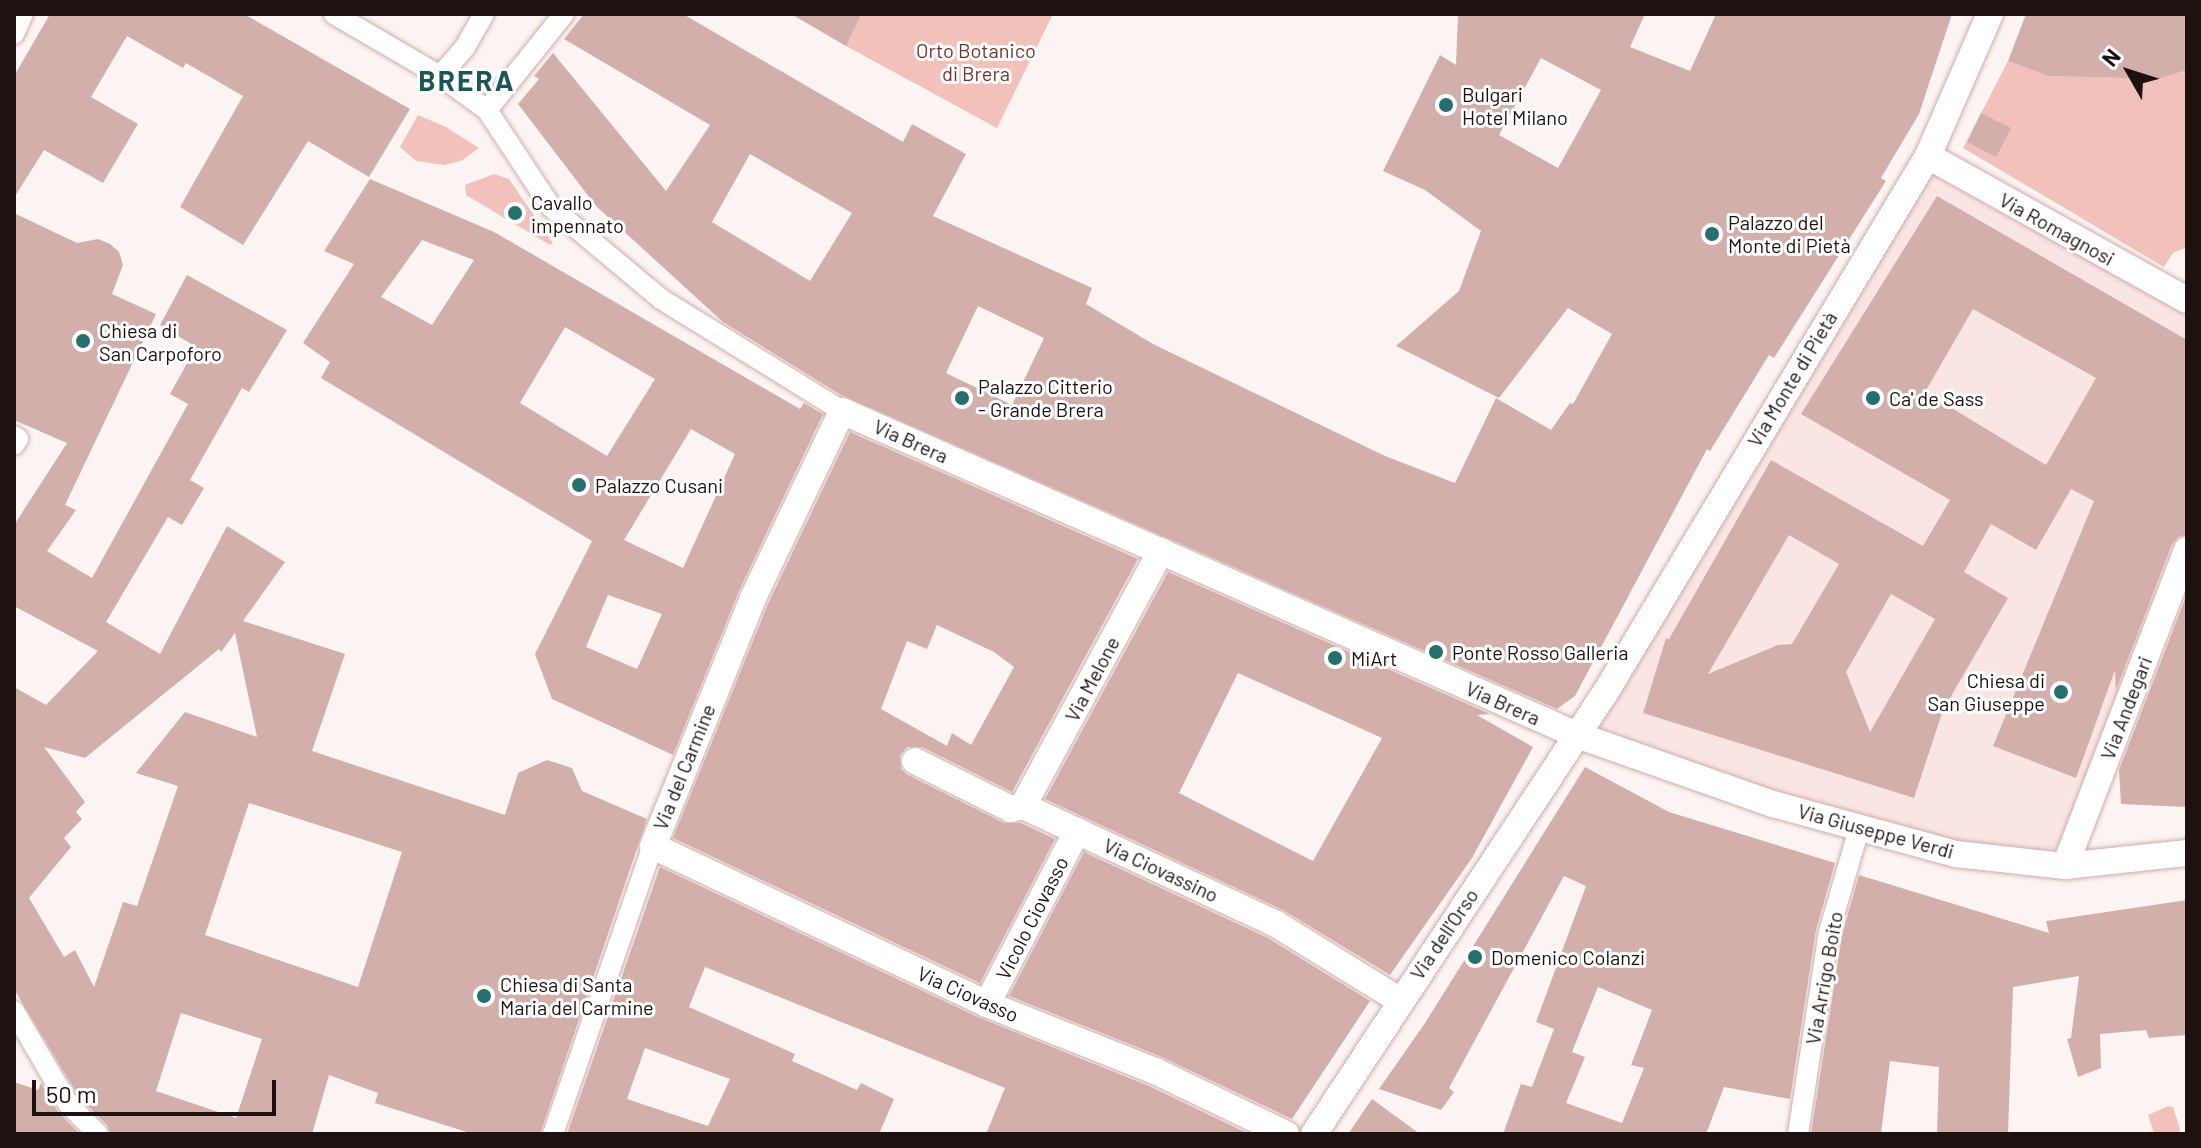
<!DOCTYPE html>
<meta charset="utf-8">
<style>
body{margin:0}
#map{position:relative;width:2201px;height:1148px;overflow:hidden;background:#fcf4f3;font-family:Barlow,sans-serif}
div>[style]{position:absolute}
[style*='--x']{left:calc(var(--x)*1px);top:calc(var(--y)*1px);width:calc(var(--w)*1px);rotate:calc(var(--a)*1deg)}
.built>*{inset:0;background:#f9e6e4}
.green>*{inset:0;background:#f2c1bb}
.building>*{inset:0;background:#d3afab}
.roads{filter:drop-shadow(0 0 2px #d1aca8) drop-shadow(0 0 2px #d1aca8)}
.pedestrian>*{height:20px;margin:-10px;padding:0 10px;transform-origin:10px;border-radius:10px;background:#fff}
.minor>*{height:26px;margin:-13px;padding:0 13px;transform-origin:13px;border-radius:13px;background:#fff}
.dots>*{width:22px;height:22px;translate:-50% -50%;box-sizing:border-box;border:4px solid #fff;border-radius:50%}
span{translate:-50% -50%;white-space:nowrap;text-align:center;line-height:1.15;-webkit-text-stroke:6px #fff;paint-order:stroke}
.park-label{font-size:20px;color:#74332f}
.poi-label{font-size:20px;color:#1e1210}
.left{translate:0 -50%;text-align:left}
.right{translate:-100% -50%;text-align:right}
.street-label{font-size:20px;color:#1e1210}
.district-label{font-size:28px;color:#1b5757;font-weight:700;letter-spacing:2px}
.frame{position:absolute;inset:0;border:16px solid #1e1210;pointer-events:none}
.north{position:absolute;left:2089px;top:32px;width:80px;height:80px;-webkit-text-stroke:6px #fff;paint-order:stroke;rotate:309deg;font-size:22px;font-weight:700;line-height:32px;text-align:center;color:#1e1210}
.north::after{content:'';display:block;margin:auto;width:28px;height:36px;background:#1e1210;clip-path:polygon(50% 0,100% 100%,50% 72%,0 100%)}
.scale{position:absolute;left:32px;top:1080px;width:244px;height:36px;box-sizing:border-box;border:4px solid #1e1210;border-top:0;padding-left:10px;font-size:24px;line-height:28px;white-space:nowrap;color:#1e1210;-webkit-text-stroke:6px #fff;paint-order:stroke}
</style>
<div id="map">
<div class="built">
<i style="clip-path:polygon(1929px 159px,2187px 302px,2187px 539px,2059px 864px,1955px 851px,1578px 735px)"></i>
</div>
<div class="green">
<i style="clip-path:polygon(798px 14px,1053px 14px,997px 128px,846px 46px)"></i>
<i style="clip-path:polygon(2008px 61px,2048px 76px,2159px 79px,2187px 70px,2187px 247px,2173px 253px,2164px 267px,1963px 148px)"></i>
<i style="clip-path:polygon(418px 115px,446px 127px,479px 148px,461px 161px,444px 165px,416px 161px,400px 147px)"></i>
<i style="clip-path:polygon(494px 174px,509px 179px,553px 243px,550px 245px,466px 195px,465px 185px)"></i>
<i style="clip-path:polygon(2168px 1106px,2173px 1107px,2180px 1129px,2178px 1134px,2154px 1134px,2148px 1115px)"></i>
</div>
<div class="building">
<i style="clip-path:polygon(50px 14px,244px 14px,410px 109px,369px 177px,308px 141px,243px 245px,180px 207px,243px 96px,186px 63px,183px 68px,127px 36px,91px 97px,138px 124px,103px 183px,44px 150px,14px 198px,14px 76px)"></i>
<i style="clip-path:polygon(evenodd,584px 14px,683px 14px,903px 142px,912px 124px,966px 154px,933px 216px,1092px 288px,1086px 304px,1153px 344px,1385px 456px,1455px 483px,1496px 398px,1551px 430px,1570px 403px,1573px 404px,1612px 334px,1568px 308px,1499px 398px,1396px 346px,1459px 291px,1481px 231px,1425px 190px,1383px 171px,1440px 55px,1456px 65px,1458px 14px,1645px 14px,1630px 47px,1690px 71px,1716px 14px,1952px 14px,1919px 114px,1881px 178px,1886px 181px,1774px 358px,1769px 355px,1710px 451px,1707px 449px,1575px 696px,1557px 709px,841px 395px,723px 322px,596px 206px,518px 104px,539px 79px,534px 76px,553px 53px,666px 191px,710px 125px,564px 39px,584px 14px,1541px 58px,1601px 90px,1558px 168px,1499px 135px,1541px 58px,584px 14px,750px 154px,852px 213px,810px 281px,712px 222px,750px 154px,584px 14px,978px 306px,1044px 338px,1012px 405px,946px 373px,978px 306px)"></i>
<i style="clip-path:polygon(791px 14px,861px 14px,846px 46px)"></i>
<i style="clip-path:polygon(2026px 14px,2187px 14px,2187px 70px,2159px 79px,2048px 76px,2008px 61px)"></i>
<i style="clip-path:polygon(1981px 113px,2011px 128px,1996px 157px,1967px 142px)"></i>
<i style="clip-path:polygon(evenodd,370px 179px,494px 232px,800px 409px,804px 403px,823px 414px,739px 591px,673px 755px,552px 699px,535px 654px,592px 541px,321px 378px,330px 362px,303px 343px,354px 264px,324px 251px,370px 179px,422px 240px,474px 260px,432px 325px,381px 297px,422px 240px,370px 179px,565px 327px,655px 379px,607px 456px,520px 403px,565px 327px,370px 179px,691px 429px,735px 454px,683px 568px,624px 540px,691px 429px,370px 179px,608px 595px,662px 614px,637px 669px,586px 647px,608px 595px)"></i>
<i style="clip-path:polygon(evenodd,1937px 196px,2187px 340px,2187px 534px,2178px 537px,2172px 544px,2116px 690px,2115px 670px,2076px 778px,1993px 746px,2094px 501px,2071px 489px,2036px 550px,1991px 524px,1964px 572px,2008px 598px,1943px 710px,1914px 798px,1643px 713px,1666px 638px,1669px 639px,1771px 460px,1923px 546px,1950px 500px,1801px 414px,1937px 196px,1973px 309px,2096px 378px,2046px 465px,1925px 392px,1973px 309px,1937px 196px,1789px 535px,1839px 564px,1792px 644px,1778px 645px,1708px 674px,1789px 535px,1937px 196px,1891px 594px,1935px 619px,1870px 732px,1846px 672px,1891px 594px)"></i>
<i style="clip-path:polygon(evenodd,14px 213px,77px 243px,98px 239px,110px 244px,119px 252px,123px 265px,112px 294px,156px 314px,65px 505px,76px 510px,47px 551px,92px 578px,188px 404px,170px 394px,196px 347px,160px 325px,187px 275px,287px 330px,249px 392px,242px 388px,190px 480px,204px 488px,182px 525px,168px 517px,106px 622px,160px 654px,227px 526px,285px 562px,243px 621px,345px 654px,312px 751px,505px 815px,518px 773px,547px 760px,572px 768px,582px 791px,647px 819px,540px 1134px,473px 1134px,375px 1103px,378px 1093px,329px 1075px,312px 1134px,111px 1134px,107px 1125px,79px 1097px,14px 989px,14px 687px,46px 705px,98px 651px,14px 606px,14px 525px,67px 443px,14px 420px,14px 213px,235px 633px,257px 737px,185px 712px,136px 773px,178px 786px,137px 906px,123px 902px,94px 987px,75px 950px,64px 957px,29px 898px,71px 847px,64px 838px,82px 819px,76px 812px,85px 802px,44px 747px,85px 758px,219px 649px,221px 652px,235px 633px,14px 213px,249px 803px,402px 852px,358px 987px,205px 935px,249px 803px,14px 213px,181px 1013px,262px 1039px,236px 1118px,156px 1091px,181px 1013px)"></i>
<i style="clip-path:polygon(evenodd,850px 432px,1138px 559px,1012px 792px,922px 747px,907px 747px,900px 755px,901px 769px,908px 775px,1004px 823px,1021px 823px,1055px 839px,980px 983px,673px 838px,768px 604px,850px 432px,937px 625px,994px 652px,1014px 667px,971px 745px,952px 733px,947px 746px,881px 709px,907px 641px,927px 649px,937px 625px)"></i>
<i style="clip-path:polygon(evenodd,1168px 572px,1490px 714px,1477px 715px,1533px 747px,1472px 858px,1390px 975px,1283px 910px,1045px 799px,1168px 572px,1238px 673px,1382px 738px,1313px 861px,1179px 793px,1238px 673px)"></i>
<i style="clip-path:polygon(2187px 594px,2187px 807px,2121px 804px,2119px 770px)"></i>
<i style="clip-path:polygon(evenodd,1585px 767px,1669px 812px,1835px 863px,1816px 930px,1790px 1099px,1724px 1087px,1706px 1134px,1503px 1134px,1521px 1084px,1532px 1087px,1554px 1029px,1536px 1022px,1586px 886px,1564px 876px,1449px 1088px,1454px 1092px,1441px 1110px,1379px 1089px,1425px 1023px,1585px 767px,1598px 987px,1652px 1010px,1631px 1065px,1644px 1068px,1622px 1123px,1566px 1103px,1585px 1057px,1572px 1052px,1598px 987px)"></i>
<i style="clip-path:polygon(1084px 852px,1268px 938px,1370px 1001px,1292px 1119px,1162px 1057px,1009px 996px)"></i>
<i style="clip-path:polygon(evenodd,660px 867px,980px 1018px,1149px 1086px,1249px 1134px,986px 1134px,1005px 1088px,705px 967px,689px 1007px,795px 1054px,792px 1061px,857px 1090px,861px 1083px,894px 1099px,879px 1134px,567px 1134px,660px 867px,645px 1048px,730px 1079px,708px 1126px,627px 1099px,645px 1048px)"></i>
<i style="clip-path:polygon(1859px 875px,2049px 933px,2046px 921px,2187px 900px,2187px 1035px,2149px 1038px,2146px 1030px,2100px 1034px,2101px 1068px,2078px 1077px,2067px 1039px,2071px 1038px,2079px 976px,2013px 987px,2008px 1134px,1937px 1134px,1939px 1067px,1890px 1061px,1881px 1134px,1811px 1134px,1842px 935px)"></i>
<i style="clip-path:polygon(14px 1082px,38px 1090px,41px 1083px,58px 1112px,80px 1134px,14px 1134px)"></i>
<i style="clip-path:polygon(1372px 1099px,1420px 1134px,1348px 1134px)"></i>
</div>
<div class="roads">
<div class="pedestrian">
<i style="--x:334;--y:14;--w:123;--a:30.3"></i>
<i style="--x:440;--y:76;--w:58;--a:35.9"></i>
<i style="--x:487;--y:110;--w:116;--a:56.6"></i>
<i style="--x:551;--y:207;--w:143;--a:39.9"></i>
<i style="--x:661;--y:299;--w:213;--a:31.7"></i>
<i style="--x:14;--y:34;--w:22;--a:-66"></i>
<i style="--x:440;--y:76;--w:38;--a:-49"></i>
<i style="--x:465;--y:47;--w:38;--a:-60"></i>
<i style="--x:487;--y:110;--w:123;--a:-51.3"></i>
<i style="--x:14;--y:436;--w:5;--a:37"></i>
<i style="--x:18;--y:439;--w:7;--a:124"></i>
<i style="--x:14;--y:1011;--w:109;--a:59.7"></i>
<i style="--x:69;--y:1105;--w:41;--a:45"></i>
<i style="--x:553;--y:1134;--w:305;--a:-70.9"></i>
<i style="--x:1798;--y:1134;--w:204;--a:-81.3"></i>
<i style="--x:1829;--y:932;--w:111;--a:-73.8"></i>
</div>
<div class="minor">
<i style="--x:1928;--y:156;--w:296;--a:29.1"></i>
<i style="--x:915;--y:761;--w:107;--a:26.6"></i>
<i style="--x:1011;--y:809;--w:12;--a:-14"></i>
<i style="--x:1023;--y:806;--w:279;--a:25"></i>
<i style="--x:1276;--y:924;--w:145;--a:31.7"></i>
<i style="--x:1023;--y:806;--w:290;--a:-61.6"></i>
<i style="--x:2065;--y:866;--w:339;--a:-68.9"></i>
<i style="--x:987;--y:1004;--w:195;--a:-62.5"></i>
<i style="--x:1286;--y:1134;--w:145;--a:-154.3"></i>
<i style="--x:1155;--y:1071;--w:181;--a:-158.3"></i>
<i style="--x:987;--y:1004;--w:369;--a:-154.7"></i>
<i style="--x:653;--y:846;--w:267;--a:-68"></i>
<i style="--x:753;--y:598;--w:207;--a:-64.5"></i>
<i style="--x:842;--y:411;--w:803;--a:23.79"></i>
<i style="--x:1577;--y:735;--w:208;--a:19.4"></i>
<i style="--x:1773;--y:804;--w:190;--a:15.3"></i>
<i style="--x:1956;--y:854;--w:110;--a:6.3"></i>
<i style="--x:2065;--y:866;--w:123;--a:-6.1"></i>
<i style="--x:1314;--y:1134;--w:532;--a:-56.58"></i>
<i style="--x:1607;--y:690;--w:623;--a:-58.99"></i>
<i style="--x:1928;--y:156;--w:155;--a:-66.4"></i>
</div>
</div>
<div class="dots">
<i style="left:1446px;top:105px;background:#25706f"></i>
<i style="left:515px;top:213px;background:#25706f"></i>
<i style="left:1712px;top:234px;background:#25706f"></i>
<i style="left:83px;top:341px;background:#25706f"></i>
<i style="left:962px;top:398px;background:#25706f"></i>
<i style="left:1873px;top:398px;background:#25706f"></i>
<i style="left:579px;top:485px;background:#25706f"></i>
<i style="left:1436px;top:652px;background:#25706f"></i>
<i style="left:1335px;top:658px;background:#25706f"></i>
<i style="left:2061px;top:692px;background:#25706f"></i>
<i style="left:1475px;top:957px;background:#25706f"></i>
<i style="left:484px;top:996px;background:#25706f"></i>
</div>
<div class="park-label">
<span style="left:976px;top:62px">Orto Botanico<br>di Brera</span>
</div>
<div class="poi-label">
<span class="left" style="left:1462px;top:106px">Bulgari<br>Hotel Milano</span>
<span class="left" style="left:531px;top:214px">Cavallo<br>impennato</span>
<span class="left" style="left:1728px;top:234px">Palazzo del<br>Monte di Pietà</span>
<span class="left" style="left:99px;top:342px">Chiesa di<br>San Carpoforo</span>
<span class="left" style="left:978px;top:398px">Palazzo Citterio<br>- Grande Brera</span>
<span class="left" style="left:1889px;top:398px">Ca' de Sass</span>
<span class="left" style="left:595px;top:485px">Palazzo Cusani</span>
<span class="left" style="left:1452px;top:652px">Ponte Rosso Galleria</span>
<span class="left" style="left:1351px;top:658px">MiArt</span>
<span class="right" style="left:2045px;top:692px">Chiesa di<br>San Giuseppe</span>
<span class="left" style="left:1491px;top:957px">Domenico Colanzi</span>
<span class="left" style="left:500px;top:996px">Chiesa di Santa<br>Maria del Carmine</span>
</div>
<div class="street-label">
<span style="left:2057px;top:229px;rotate:29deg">Via Romagnosi</span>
<span style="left:1792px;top:379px;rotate:-59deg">Via Monte di Pietà</span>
<span style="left:911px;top:441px;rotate:24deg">Via Brera</span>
<span style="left:1092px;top:679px;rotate:-62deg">Via Melone</span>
<span style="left:1503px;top:703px;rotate:24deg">Via Brera</span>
<span style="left:2126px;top:708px;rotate:-69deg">Via Andegari</span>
<span style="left:684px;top:767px;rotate:-68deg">Via del Carmine</span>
<span style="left:1876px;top:831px;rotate:15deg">Via Giuseppe Verdi</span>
<span style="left:1161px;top:870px;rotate:25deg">Via Ciovassino</span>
<span style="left:1032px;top:918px;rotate:-63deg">Vicolo Ciovasso</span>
<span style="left:1444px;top:934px;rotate:-56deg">Via dell'Orso</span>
<span style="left:1824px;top:978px;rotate:-80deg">Via Arrigo Boito</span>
<span style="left:968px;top:994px;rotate:24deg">Via Ciovasso</span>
</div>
<div class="district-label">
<span style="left:467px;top:80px">BRERA</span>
</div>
<div class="frame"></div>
<div class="north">N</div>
<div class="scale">50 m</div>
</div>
